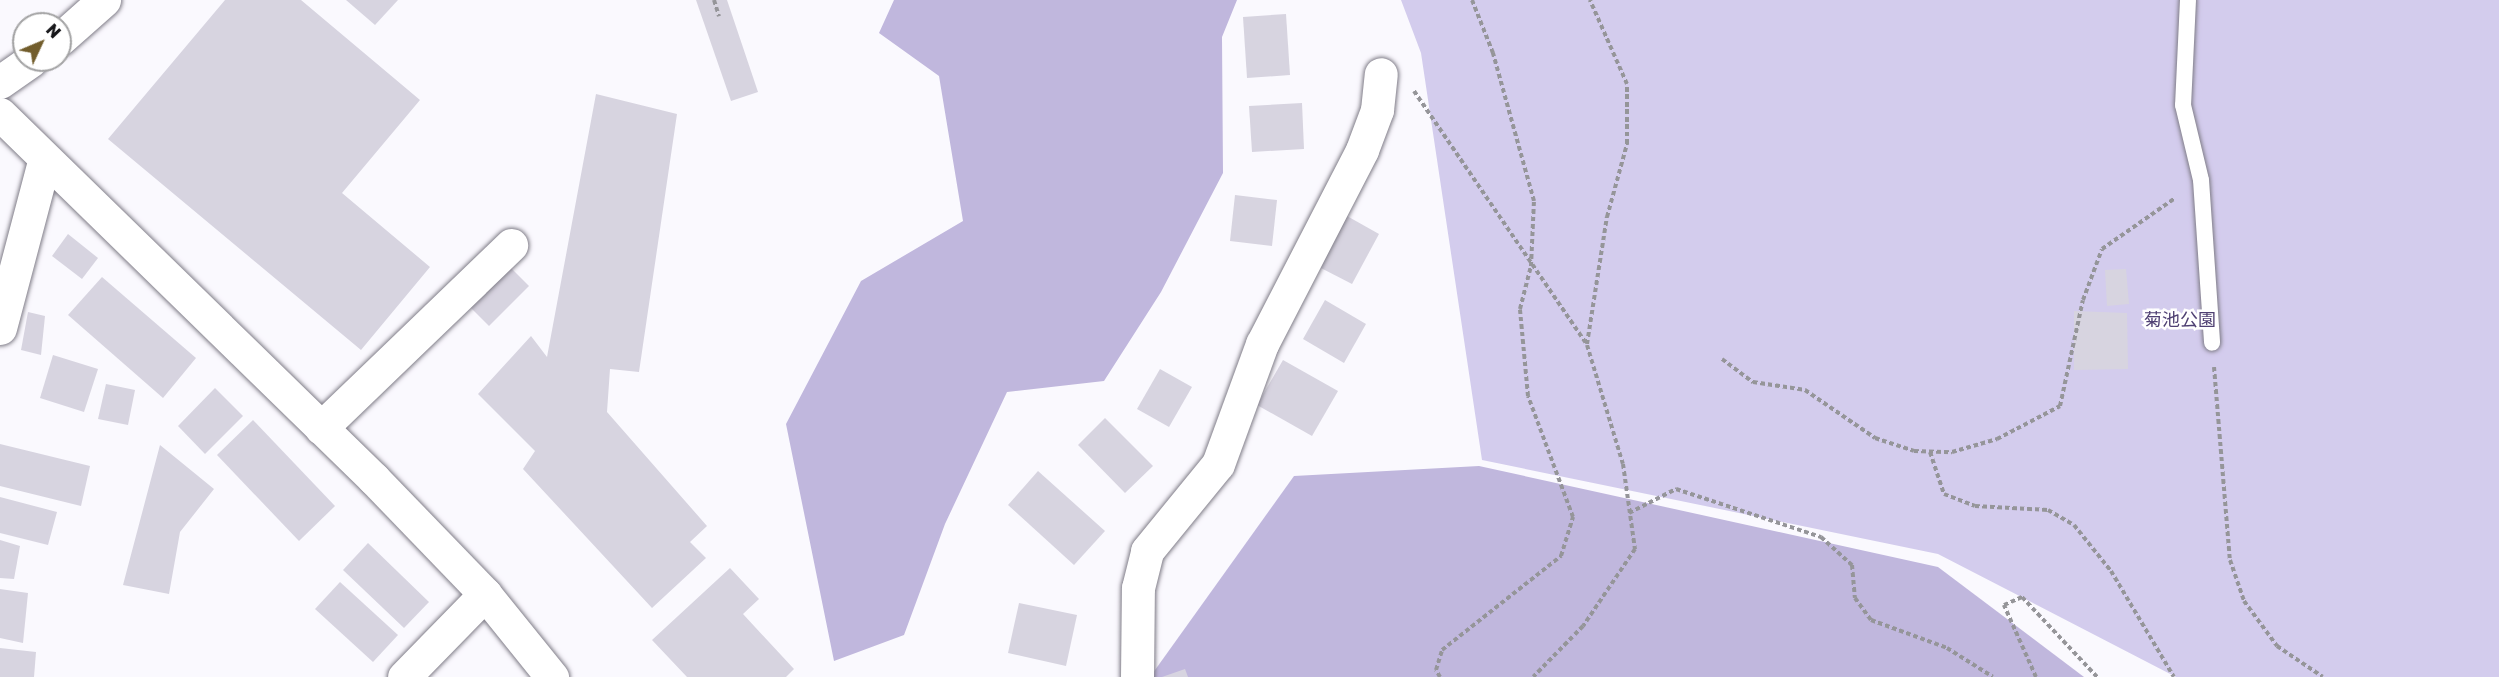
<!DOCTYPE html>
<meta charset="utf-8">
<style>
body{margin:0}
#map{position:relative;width:2499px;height:677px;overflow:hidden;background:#faf9fe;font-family:"Golos Text","Noto Sans JP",sans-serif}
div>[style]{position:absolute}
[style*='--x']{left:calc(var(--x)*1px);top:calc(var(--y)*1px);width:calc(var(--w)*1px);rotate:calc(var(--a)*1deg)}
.green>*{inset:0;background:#d3cced}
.forest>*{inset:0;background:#c0b7dd}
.building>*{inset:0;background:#d7d4e0}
.path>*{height:4px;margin-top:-2px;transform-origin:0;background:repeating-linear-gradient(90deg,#959599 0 4.5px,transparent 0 7.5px)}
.roads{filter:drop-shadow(0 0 2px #807d88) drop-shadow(0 0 2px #807d88)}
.lane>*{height:16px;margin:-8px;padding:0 8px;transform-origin:8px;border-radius:8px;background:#fff}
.street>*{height:33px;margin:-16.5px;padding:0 16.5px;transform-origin:16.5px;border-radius:16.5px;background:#fff}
span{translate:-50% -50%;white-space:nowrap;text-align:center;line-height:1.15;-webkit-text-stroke:5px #fff;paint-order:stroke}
.park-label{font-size:18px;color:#4f4073}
.north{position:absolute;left:12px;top:12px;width:60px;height:60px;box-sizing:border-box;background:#fff;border:2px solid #a2a2a3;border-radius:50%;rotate:46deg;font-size:16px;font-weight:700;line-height:24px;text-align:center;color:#161619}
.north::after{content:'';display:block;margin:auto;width:21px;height:27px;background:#725d2c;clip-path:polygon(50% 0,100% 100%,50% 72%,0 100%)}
</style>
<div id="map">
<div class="green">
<i style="clip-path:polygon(1401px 0,2499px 0,2499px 677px,2176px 677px,1938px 554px,1482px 460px,1421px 53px)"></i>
</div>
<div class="forest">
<i style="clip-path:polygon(894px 0,1237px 0,1222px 37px,1223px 173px,1161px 292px,1104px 381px,1007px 392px,945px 524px,904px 635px,834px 661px,786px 424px,861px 281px,963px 221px,939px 76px,879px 33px)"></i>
<i style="clip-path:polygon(1479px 466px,1938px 567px,2084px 677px,1150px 677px,1294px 476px)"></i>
</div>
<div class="building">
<i style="clip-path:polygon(225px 0,301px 0,420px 100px,342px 193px,430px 267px,361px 350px,108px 139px)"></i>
<i style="clip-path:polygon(346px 0,398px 0,375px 25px)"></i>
<i style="clip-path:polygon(696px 0,727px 0,758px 92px,731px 101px)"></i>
<i style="clip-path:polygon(1286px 14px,1290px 75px,1247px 78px,1243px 17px)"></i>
<i style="clip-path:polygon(596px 94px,677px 114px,639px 372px,610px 369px,607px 412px,707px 526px,690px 542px,706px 558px,652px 608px,523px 469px,535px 451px,478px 394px,531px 336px,547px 357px)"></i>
<i style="clip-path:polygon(1302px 103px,1304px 149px,1252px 152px,1249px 106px)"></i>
<i style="clip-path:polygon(1235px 195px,1277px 200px,1272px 246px,1230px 241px)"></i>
<i style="clip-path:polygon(1347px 216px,1379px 234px,1352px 284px,1319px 267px)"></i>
<i style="clip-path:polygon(68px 234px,98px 258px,82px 279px,52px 256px)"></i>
<i style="clip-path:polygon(490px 247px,529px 286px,489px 326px,450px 287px)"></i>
<i style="clip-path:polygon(2126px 269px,2129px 304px,2107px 306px,2105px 270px)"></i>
<i style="clip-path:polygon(102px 277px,196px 358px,163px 398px,68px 315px)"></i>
<i style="clip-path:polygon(1325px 300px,1366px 324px,1344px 363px,1303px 339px)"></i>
<i style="clip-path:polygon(2074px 311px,2127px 313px,2128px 369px,2074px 370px)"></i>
<i style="clip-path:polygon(28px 312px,45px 316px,41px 355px,21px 350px)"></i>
<i style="clip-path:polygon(53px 355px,98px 369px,84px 412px,40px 398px)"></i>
<i style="clip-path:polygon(1283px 360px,1338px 391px,1312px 436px,1257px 405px)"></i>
<i style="clip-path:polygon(1160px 369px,1192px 387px,1169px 427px,1137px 409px)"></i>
<i style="clip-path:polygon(106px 384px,135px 390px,128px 425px,98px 419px)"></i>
<i style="clip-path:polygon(215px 388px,243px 416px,205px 454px,178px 426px)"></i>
<i style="clip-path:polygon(1105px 418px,1153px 466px,1125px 493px,1078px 445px)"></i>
<i style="clip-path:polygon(253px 420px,335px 506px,299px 541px,217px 455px)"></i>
<i style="clip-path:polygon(0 444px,90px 466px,81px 506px,0 486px)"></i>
<i style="clip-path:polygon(160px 445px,214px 489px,180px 532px,169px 594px,123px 585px)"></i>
<i style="clip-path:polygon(1038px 471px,1105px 531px,1074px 565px,1008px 505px)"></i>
<i style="clip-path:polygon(0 497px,57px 512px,48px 545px,0 533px)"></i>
<i style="clip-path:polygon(0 540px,20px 546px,14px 579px,0 578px)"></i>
<i style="clip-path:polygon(368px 543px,429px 602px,404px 628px,343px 570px)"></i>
<i style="clip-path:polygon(730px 568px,759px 599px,743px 614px,794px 669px,786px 677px,687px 677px,652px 640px)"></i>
<i style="clip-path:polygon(340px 582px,398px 635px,373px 662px,315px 609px)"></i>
<i style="clip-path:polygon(0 589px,28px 593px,23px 643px,0 638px)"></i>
<i style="clip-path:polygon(1019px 603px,1077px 615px,1066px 666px,1008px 653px)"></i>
<i style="clip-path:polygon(0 648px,36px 652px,34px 677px,0 677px)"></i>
<i style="clip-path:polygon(1185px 669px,1188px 677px,1162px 677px)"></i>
</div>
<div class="path">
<i style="--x:714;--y:0;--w:17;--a:73"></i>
<i style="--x:1414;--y:91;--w:307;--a:55.7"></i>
<i style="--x:1587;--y:345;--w:124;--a:73.2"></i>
<i style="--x:1623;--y:464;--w:86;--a:82"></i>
<i style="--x:1635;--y:549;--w:93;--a:124"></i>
<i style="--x:1583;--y:626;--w:71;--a:134.4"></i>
<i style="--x:1587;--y:344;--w:129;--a:-81.1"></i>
<i style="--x:1607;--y:217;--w:76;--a:-74.7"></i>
<i style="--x:1627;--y:144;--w:60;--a:-90"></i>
<i style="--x:1627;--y:84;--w:92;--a:-113.8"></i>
<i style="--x:1722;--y:359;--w:39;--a:37"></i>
<i style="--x:1753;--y:382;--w:53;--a:8.7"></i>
<i style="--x:1805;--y:390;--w:85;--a:34.4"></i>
<i style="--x:1875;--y:438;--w:41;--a:18.4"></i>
<i style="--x:1914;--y:451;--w:38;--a:2"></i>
<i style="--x:1952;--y:452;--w:47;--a:-16.1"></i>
<i style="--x:1997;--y:439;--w:71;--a:-27.6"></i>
<i style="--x:2060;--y:406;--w:108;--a:-77.8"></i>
<i style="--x:2083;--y:300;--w:54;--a:-69.6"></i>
<i style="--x:2102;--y:249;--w:89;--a:-34.9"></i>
<i style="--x:2214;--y:367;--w:194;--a:85.3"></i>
<i style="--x:2230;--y:560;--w:43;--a:71.1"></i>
<i style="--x:2244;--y:601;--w:56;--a:53.7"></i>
<i style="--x:2277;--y:646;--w:55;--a:34"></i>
<i style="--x:1930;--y:452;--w:44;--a:71.6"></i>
<i style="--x:1944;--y:494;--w:33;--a:21"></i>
<i style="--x:1975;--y:506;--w:73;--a:3.1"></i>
<i style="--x:2048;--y:510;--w:30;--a:30"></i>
<i style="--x:2074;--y:525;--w:59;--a:51.2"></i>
<i style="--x:2111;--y:571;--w:123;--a:59.3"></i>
<i style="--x:1629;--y:513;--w:53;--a:-27.1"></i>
<i style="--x:1676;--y:489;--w:153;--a:18.3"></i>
<i style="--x:1821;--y:537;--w:42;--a:42.1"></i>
<i style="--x:1852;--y:565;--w:33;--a:85"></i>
<i style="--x:1855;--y:598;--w:27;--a:54"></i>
<i style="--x:1871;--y:620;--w:81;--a:20.2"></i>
<i style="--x:1947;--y:648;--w:54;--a:32.2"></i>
<i style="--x:1440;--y:677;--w:8;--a:-120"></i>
<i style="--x:1436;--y:670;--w:21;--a:-73"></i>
<i style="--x:1442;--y:650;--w:152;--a:-38.3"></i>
<i style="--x:1561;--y:556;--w:41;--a:-72.9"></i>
<i style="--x:1573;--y:517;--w:129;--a:-110.4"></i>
<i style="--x:1528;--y:396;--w:87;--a:-95.3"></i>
<i style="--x:1520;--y:309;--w:44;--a:-75.7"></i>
<i style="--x:1531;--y:266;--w:65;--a:-87.4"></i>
<i style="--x:1534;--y:201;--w:154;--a:-105.5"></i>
<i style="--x:1493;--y:53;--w:57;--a:-111.6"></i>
<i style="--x:2036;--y:677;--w:79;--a:-114"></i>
<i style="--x:2004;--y:605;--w:20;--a:-24"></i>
<i style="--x:2022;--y:597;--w:110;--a:46.8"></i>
</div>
<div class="roads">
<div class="lane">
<i style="--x:2188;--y:0;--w:105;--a:92.7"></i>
<i style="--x:2183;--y:105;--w:77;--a:76.5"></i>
<i style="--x:2201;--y:180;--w:163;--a:86.1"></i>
</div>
<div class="street">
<i style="--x:60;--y:39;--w:59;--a:-41.6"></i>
<i style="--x:0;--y:82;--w:38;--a:-35"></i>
<i style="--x:0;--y:114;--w:523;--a:44.3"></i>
<i style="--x:374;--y:479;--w:160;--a:46"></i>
<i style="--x:485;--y:594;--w:107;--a:51.1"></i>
<i style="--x:0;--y:328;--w:173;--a:-75.2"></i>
<i style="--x:321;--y:428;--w:264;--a:-43.9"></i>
<i style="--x:404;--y:677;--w:116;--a:-45.7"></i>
<i style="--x:1137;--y:677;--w:89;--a:-89.4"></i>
<i style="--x:1138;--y:588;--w:38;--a:-76"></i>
<i style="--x:1147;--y:551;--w:112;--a:-50.8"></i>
<i style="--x:1218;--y:464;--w:128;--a:-69.9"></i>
<i style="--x:1262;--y:344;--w:218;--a:-62.7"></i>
<i style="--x:1362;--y:150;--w:43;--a:-69.4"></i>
<i style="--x:1377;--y:110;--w:36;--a:-84"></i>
</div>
</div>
<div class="park-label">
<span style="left:2180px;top:319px">菊池公園</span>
</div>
<div class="north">N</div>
</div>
